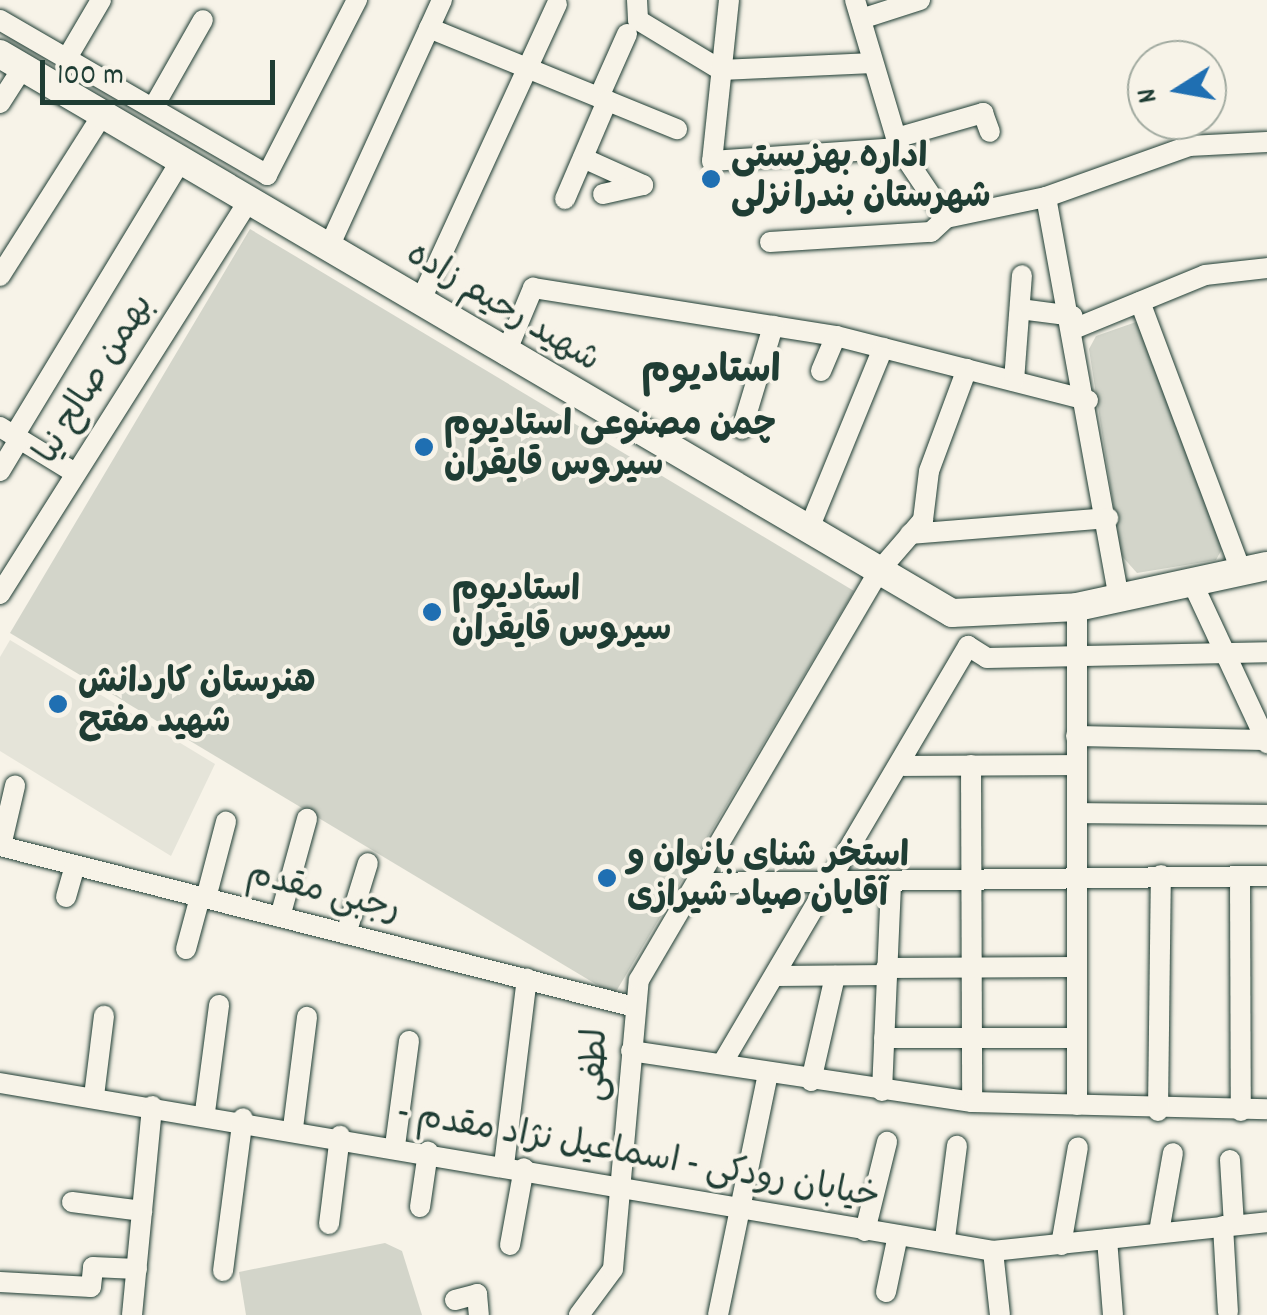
<!DOCTYPE html>
<meta charset="utf-8">
<style>
body{margin:0}
#map{position:relative;width:1267px;height:1315px;overflow:hidden;background:#f7f3e8;font-family:Dekko,"Playpen Sans Arabic",sans-serif}
div>[style]{position:absolute}
[style*='--x']{left:calc(var(--x)*1px);top:calc(var(--y)*1px);width:calc(var(--w)*1px);rotate:calc(var(--a)*1deg)}
.built>*{inset:0;background:#e5e4d9}
.green>*{inset:0;background:#d3d5ca}
.roads{filter:drop-shadow(0 0 2px #1f3d34) drop-shadow(0 0 2px #1f3d34)}
.minor>*{height:20px;margin:-10px;padding:0 10px;transform-origin:10px;border-radius:10px;background:#f7f3e8}
.major>*{height:28px;margin:-14px;padding:0 14px;transform-origin:14px;border-radius:14px;background:#f7f3e8}
.dots>*{width:28px;height:28px;translate:-50% -50%;box-sizing:border-box;border:5px solid #f7f3e8;border-radius:50%}
span{translate:-50% -50%;white-space:nowrap;text-align:center;line-height:1.15;-webkit-text-stroke:8px #f7f3e8;paint-order:stroke}
.poi-label{font-size:35px;color:#1f3d34;font-weight:700}
.left{translate:0 -50%;text-align:left}
.street-label{font-size:35px;color:#1f3d34}
.neighbourhood-label{font-size:38px;color:#1f3d34;font-weight:700}
.north{position:absolute;left:1127px;top:40px;width:100px;height:100px;box-sizing:border-box;background:#f7f3e8;border:2px solid #a1aaa0;border-radius:50%;rotate:259deg;font-size:28px;font-weight:700;line-height:40px;text-align:center;color:#1f3d34}
.north::after{content:'';display:block;margin:auto;width:35px;height:45px;background:#1f6fb2;clip-path:polygon(50% 0,100% 100%,50% 72%,0 100%)}
.scale{position:absolute;left:40px;top:60px;width:235px;height:45px;box-sizing:border-box;border:5px solid #1f3d34;border-top:0;padding-left:12px;font-size:30px;line-height:35px;white-space:nowrap;color:#1f3d34;-webkit-text-stroke:8px #f7f3e8;paint-order:stroke}
</style>
<div id="map">
<div class="built">
<i style="clip-path:polygon(10px 640px,215px 764px,171px 856px,0 751px,0 657px)"></i>
</div>
<div class="green">
<i style="clip-path:polygon(250px 229px,854px 591px,614px 995px,10px 633px)"></i>
<i style="clip-path:polygon(1136px 322px,1153px 345px,1222px 549px,1216px 560px,1137px 573px,1121px 555px,1089px 349px,1096px 336px)"></i>
<i style="clip-path:polygon(385px 1243px,402px 1251px,422px 1315px,246px 1315px,239px 1272px)"></i>
</div>
<div class="roads">
<div class="minor">
<i style="--x:637;--y:0;--w:20;--a:87"></i>
<i style="--x:638;--y:20;--w:97;--a:31.1"></i>
<i style="--x:721;--y:70;--w:152;--a:-2.6"></i>
<i style="--x:729;--y:0;--w:162;--a:96"></i>
<i style="--x:712;--y:161;--w:187;--a:-4"></i>
<i style="--x:855;--y:0;--w:154;--a:73.4"></i>
<i style="--x:899;--y:148;--w:84;--a:56.1"></i>
<i style="--x:861;--y:19;--w:62;--a:-17.9"></i>
<i style="--x:0;--y:20;--w:309;--a:30.1"></i>
<i style="--x:267;--y:175;--w:197;--a:-62.8"></i>
<i style="--x:429;--y:28;--w:268;--a:22.2"></i>
<i style="--x:67;--y:58;--w:67;--a:-59.6"></i>
<i style="--x:599;--y:97;--w:69;--a:-66"></i>
<i style="--x:0;--y:103;--w:43;--a:-57.4"></i>
<i style="--x:153;--y:108;--w:101;--a:-60.4"></i>
<i style="--x:896;--y:138;--w:91;--a:-16"></i>
<i style="--x:983;--y:113;--w:20;--a:70"></i>
<i style="--x:583;--y:158;--w:66;--a:24.2"></i>
<i style="--x:643;--y:185;--w:41;--a:167.3"></i>
<i style="--x:1046;--y:197;--w:408;--a:79.7"></i>
<i style="--x:565;--y:199;--w:107;--a:-66.8"></i>
<i style="--x:946;--y:218;--w:102;--a:-11.9"></i>
<i style="--x:1046;--y:197;--w:152;--a:-19.6"></i>
<i style="--x:1189;--y:146;--w:78;--a:-2.9"></i>
<i style="--x:770;--y:242;--w:161;--a:-3.6"></i>
<i style="--x:931;--y:232;--w:21;--a:-43"></i>
<i style="--x:328;--y:249;--w:274;--a:-65.4"></i>
<i style="--x:0;--y:276;--w:191;--a:-57.6"></i>
<i style="--x:1140;--y:302;--w:287;--a:69.4"></i>
<i style="--x:419;--y:304;--w:330;--a:-65.3"></i>
<i style="--x:1020;--y:309;--w:53;--a:7.5"></i>
<i style="--x:1076;--y:328;--w:139;--a:-22.3"></i>
<i style="--x:1205;--y:275;--w:62;--a:-6.4"></i>
<i style="--x:505;--y:355;--w:73;--a:-67.3"></i>
<i style="--x:533;--y:288;--w:307;--a:9"></i>
<i style="--x:836;--y:336;--w:260;--a:14.3"></i>
<i style="--x:821;--y:371;--w:38;--a:-67"></i>
<i style="--x:1014;--y:381;--w:106;--a:-85.7"></i>
<i style="--x:0;--y:427;--w:88;--a:31.5"></i>
<i style="--x:742;--y:429;--w:108;--a:-73.2"></i>
<i style="--x:14;--y:436;--w:323;--a:-58.8"></i>
<i style="--x:0;--y:471;--w:37;--a:-59"></i>
<i style="--x:808;--y:531;--w:198;--a:-67.7"></i>
<i style="--x:910;--y:534;--w:199;--a:-4.6"></i>
<i style="--x:1192;--y:582;--w:178;--a:65"></i>
<i style="--x:0;--y:594;--w:464;--a:-57.7"></i>
<i style="--x:968;--y:646;--w:22;--a:32"></i>
<i style="--x:987;--y:658;--w:280;--a:-1.2"></i>
<i style="--x:1076;--y:736;--w:189;--a:1.2"></i>
<i style="--x:971;--y:765;--w:337;--a:89.8"></i>
<i style="--x:904;--y:766;--w:173;--a:-0.3"></i>
<i style="--x:1078;--y:813;--w:189;--a:0.6"></i>
<i style="--x:0;--y:846;--w:651;--a:14.23"></i>
<i style="--x:1;--y:846;--w:62;--a:-76.9"></i>
<i style="--x:1240;--y:876;--w:235;--a:89.8"></i>
<i style="--x:698;--y:883;--w:569;--a:-0.7"></i>
<i style="--x:66;--y:897;--w:33;--a:-74"></i>
<i style="--x:206;--y:898;--w:79;--a:-75.3"></i>
<i style="--x:280;--y:917;--w:102;--a:-74.6"></i>
<i style="--x:346;--y:934;--w:74;--a:-72.8"></i>
<i style="--x:186;--y:949;--w:54;--a:-74.9"></i>
<i style="--x:886;--y:968;--w:190;--a:-0.3"></i>
<i style="--x:777;--y:976;--w:110;--a:-0.5"></i>
<i style="--x:884;--y:1038;--w:193;--a:0"></i>
<i style="--x:631;--y:1051;--w:345;--a:8.5"></i>
<i style="--x:972;--y:1102;--w:295;--a:1.4"></i>
<i style="--x:723;--y:1062;--w:483;--a:-59.5"></i>
<i style="--x:811;--y:1081;--w:108;--a:-77.1"></i>
<i style="--x:0;--y:1083;--w:1007;--a:9.6"></i>
<i style="--x:993;--y:1251;--w:276;--a:-6"></i>
<i style="--x:882;--y:1091;--w:210;--a:-87.5"></i>
<i style="--x:94;--y:1096;--w:81;--a:-82.9"></i>
<i style="--x:1077;--y:1105;--w:498;--a:-90"></i>
<i style="--x:1158;--y:1111;--w:236;--a:-89.3"></i>
<i style="--x:205;--y:1112;--w:108;--a:-82.5"></i>
<i style="--x:293;--y:1128;--w:112;--a:-82.8"></i>
<i style="--x:395;--y:1146;--w:106;--a:-82.4"></i>
<i style="--x:1230;--y:1160;--w:65;--a:86.5"></i>
<i style="--x:504;--y:1165;--w:188;--a:-83"></i>
<i style="--x:72;--y:1202;--w:71;--a:7.3"></i>
<i style="--x:420;--y:1207;--w:56;--a:-81.7"></i>
<i style="--x:329;--y:1224;--w:89;--a:-82.9"></i>
<i style="--x:1223;--y:1226;--w:86;--a:86.7"></i>
<i style="--x:865;--y:1231;--w:92;--a:-76.1"></i>
<i style="--x:1159;--y:1232;--w:80;--a:-80"></i>
<i style="--x:945;--y:1238;--w:93;--a:-82.6"></i>
<i style="--x:1107;--y:1239;--w:76;--a:85.5"></i>
<i style="--x:510;--y:1245;--w:78;--a:-79.7"></i>
<i style="--x:1061;--y:1245;--w:99;--a:-80.2"></i>
<i style="--x:993;--y:1251;--w:64;--a:83.8"></i>
<i style="--x:223;--y:1271;--w:154;--a:-82.6"></i>
<i style="--x:0;--y:1282;--w:91;--a:3.1"></i>
<i style="--x:91;--y:1287;--w:20;--a:-84"></i>
<i style="--x:93;--y:1267;--w:44;--a:2.6"></i>
<i style="--x:886;--y:1292;--w:58;--a:-78.1"></i>
<i style="--x:455;--y:1300;--w:23;--a:-15"></i>
<i style="--x:477;--y:1294;--w:21;--a:85"></i>
<i style="--x:132;--y:1315;--w:210;--a:-84.5"></i>
<i style="--x:579;--y:1315;--w:57;--a:-53.5"></i>
<i style="--x:613;--y:1269;--w:290;--a:-84.9"></i>
<i style="--x:639;--y:980;--w:473;--a:-59.6"></i>
<i style="--x:878;--y:572;--w:69;--a:-49.1"></i>
<i style="--x:923;--y:520;--w:49;--a:-83"></i>
<i style="--x:929;--y:471;--w:109;--a:-69.6"></i>
<i style="--x:718;--y:1315;--w:247;--a:-78.3"></i>
</div>
<div class="major">
<i style="--x:0;--y:54;--w:1104;--a:30.42"></i>
<i style="--x:952;--y:613;--w:125;--a:-2.7"></i>
<i style="--x:1077;--y:607;--w:194;--a:-12.2"></i>
</div>
</div>
<div class="dots">
<i style="left:711px;top:179px;background:#1f6fb2"></i>
<i style="left:424px;top:447px;background:#1f6fb2"></i>
<i style="left:432px;top:612px;background:#1f6fb2"></i>
<i style="left:58px;top:704px;background:#1f6fb2"></i>
<i style="left:607px;top:878px;background:#1f6fb2"></i>
</div>
<div class="poi-label">
<span class="left" style="left:731px;top:179px">اداره بهزیستی<br>شهرستان بندرانزلی</span>
<span class="left" style="left:444px;top:447px">چمن مصنوعی استادیوم<br>سیروس قایقران</span>
<span class="left" style="left:452px;top:612px">استادیوم<br>سیروس قایقران</span>
<span class="left" style="left:78px;top:704px">هنرستان کاردانش<br>شهید مفتح</span>
<span class="left" style="left:627px;top:878px">استخر شنای بانوان و<br>آقایان صیاد شیرازی</span>
</div>
<div class="street-label">
<span style="left:502px;top:309px;rotate:31deg">شهید رحیم زاده</span>
<span style="left:96px;top:380px;rotate:-58deg">بهمن صالح نیا</span>
<span style="left:323px;top:894px;rotate:14deg">رجبی مقدم</span>
<span style="left:597px;top:1065px;rotate:-88deg">لطفی</span>
<span style="left:638px;top:1157px;rotate:10deg">- خیابان رودکی - اسماعیل نژاد مقدم</span>
</div>
<div class="neighbourhood-label">
<span style="left:711px;top:374px">استادیوم</span>
</div>
<div class="north">N</div>
<div class="scale">100 m</div>
</div>
